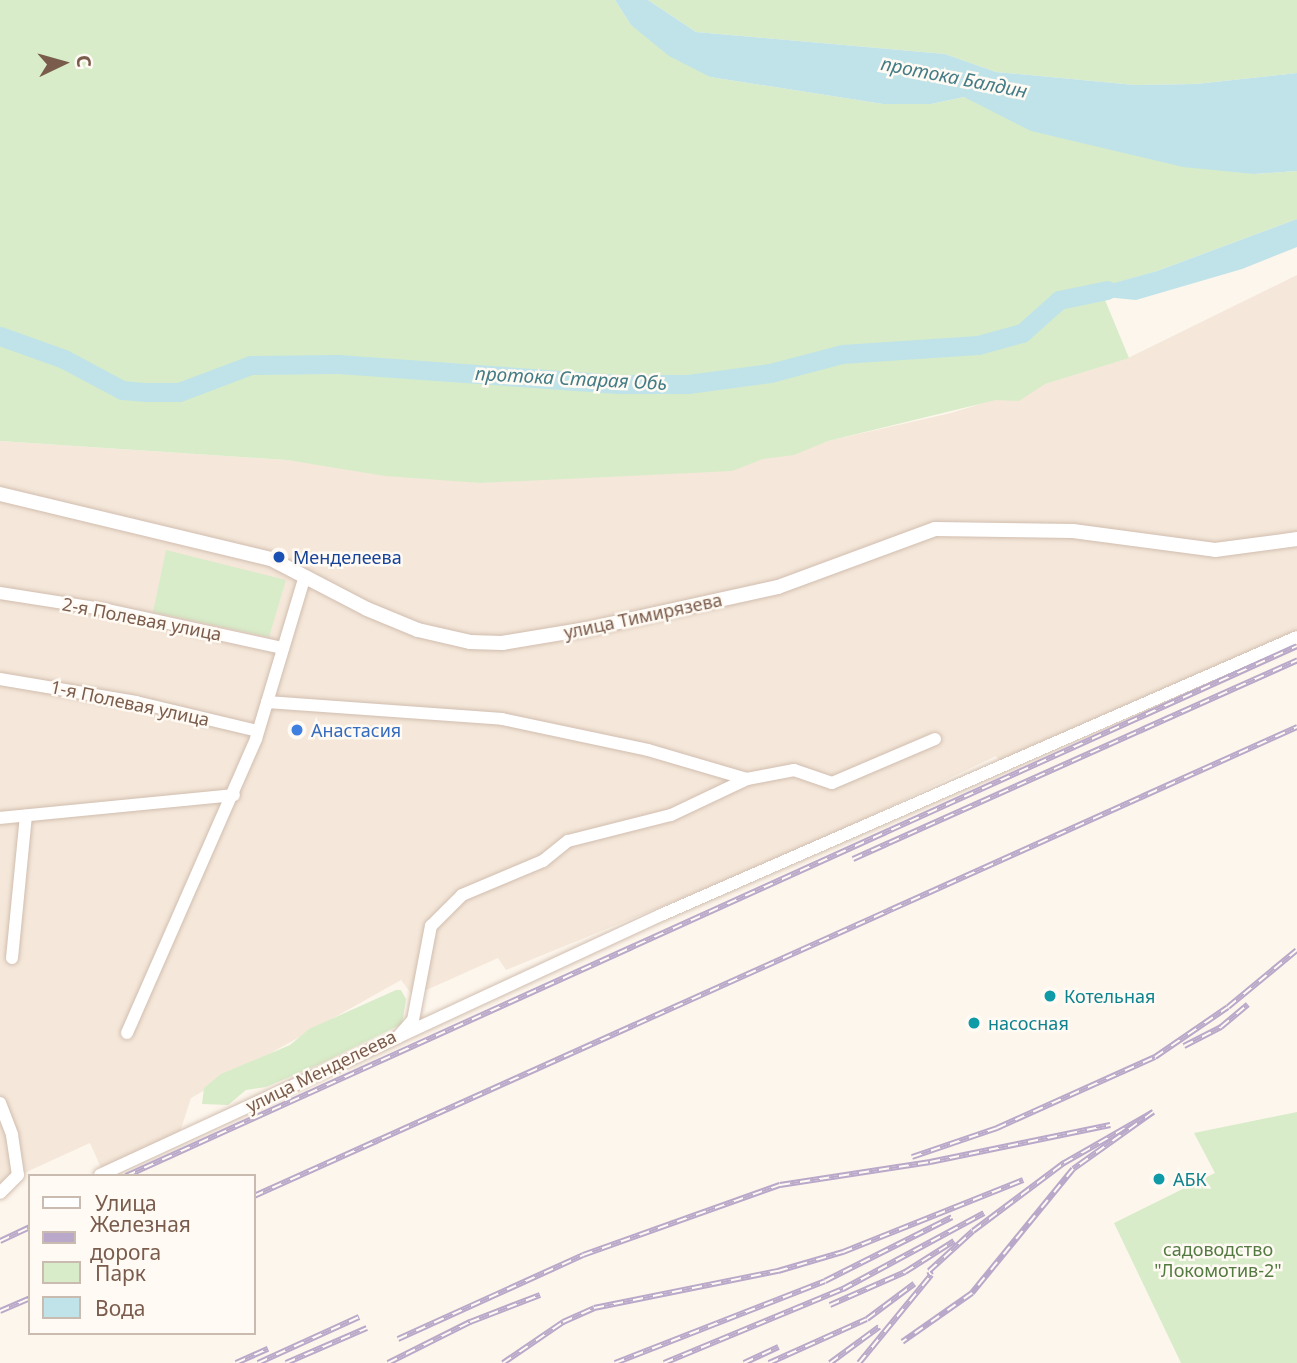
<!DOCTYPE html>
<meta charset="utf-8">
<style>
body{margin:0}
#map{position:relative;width:1297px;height:1363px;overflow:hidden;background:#fdf6ec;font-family:"Noto Sans",sans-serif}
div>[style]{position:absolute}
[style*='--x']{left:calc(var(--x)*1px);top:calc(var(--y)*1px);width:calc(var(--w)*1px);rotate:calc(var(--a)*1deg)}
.residential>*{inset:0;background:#f5e8da}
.green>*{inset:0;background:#d8ecc9}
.water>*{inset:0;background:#bfe3e8}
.river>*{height:19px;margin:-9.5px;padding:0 9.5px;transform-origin:9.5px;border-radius:9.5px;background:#bfe3e8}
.roads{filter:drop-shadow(0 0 2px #d1beb0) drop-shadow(0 0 2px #d1beb0)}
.minor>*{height:12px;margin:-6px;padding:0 6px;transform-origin:6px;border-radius:6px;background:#fff}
.tertiary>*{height:14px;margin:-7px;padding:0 7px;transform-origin:7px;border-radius:7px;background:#fff}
.rail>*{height:6px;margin-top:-3px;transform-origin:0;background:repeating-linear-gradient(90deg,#fffaf3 0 10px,#b9a8c9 0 20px);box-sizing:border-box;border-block:2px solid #b9a8c9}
.dots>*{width:19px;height:19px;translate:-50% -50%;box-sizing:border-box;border:4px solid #fffaf3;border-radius:50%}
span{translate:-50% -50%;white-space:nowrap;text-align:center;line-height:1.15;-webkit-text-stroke:5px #fffaf3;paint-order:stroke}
.transit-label{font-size:18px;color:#164399}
.left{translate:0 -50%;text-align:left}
.street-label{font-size:18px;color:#7a5c4d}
.shop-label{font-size:18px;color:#366cbe}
.culture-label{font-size:18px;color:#0d838f}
.park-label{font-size:18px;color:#537a41}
.water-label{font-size:19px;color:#437c86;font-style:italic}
.legend{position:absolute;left:28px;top:1174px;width:228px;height:161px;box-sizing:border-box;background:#fffaf3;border:2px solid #cabbb1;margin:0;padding:9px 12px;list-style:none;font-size:21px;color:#7a5c4d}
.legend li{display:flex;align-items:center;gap:14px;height:35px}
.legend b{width:35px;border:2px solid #cabbb1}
.north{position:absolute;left:28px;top:28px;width:70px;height:70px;-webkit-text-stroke:5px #fffaf3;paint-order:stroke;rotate:85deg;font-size:19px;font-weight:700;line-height:28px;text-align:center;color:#7a5c4d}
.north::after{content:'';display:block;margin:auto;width:24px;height:32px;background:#7a5c4d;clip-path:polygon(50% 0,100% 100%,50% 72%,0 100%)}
</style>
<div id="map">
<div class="residential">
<i style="clip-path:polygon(1297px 275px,1297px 635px,1002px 764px,996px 756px,797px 851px,506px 970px,498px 958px,413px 996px,401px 980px,191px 1098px,180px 1132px,101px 1168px,90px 1143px,0 1184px,0 441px,287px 460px,480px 483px,708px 468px,951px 413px,1128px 358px)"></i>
</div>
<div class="green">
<i style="clip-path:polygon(0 0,615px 0,631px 25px,710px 77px,883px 104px,931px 104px,964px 97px,1254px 174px,1297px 171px,1297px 219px,1157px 271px,1076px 294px,1105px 300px,1129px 358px,1045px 384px,1019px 401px,996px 400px,828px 441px,794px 455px,763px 459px,732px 471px,480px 483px,385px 476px,287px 460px,0 441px)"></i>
<i style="clip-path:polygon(648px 0,1297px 0,1297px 73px,1196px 84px,1135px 85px,996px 72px,945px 54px,696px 32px)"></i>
<i style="clip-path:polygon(166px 550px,286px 580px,269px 637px,153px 612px)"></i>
<i style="clip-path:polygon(396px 990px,401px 990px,406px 999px,402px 1024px,320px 1064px,266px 1087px,246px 1090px,228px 1105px,202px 1104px,204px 1088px,221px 1074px,290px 1045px,309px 1029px)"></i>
<i style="clip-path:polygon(1297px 1112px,1297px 1363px,1181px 1363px,1114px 1223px,1215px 1173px,1194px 1133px)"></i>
</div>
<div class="water">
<i style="clip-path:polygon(615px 0,648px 0,696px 32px,945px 54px,996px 72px,1135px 85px,1196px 84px,1297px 73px,1297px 171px,1254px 174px,1183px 167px,1031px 131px,964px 97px,931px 104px,883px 104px,710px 77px,669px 56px,631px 25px)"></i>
<i style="clip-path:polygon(1297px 219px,1297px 247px,1242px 269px,1136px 300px,1074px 294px,1157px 271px)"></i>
</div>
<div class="river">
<i style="--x:0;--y:336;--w:68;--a:19.8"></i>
<i style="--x:64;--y:359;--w:66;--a:28.1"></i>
<i style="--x:122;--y:390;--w:24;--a:5"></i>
<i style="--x:146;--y:392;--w:33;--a:0"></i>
<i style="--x:179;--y:392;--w:77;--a:-20.6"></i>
<i style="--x:251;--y:365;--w:87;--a:-0.7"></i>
<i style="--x:338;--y:364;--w:281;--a:4.1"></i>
<i style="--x:618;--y:384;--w:70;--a:0"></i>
<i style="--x:688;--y:384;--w:83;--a:-7.6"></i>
<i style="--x:770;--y:373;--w:74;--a:-14.8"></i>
<i style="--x:842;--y:354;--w:136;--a:-3.8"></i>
<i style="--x:978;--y:345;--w:46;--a:-15.3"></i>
<i style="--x:1022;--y:333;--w:50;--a:-41.7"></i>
<i style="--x:1059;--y:300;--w:49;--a:-11.8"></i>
</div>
<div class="roads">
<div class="minor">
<i style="--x:0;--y:593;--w:109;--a:8.9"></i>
<i style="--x:108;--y:610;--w:179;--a:12.3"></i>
<i style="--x:0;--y:679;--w:138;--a:9.6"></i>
<i style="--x:136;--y:702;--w:125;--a:13.4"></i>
<i style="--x:267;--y:702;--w:236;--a:4.1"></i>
<i style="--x:502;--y:719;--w:149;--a:12"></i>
<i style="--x:648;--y:750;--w:103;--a:16.3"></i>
<i style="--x:747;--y:779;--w:48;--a:-10.8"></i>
<i style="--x:794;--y:770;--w:40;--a:18.9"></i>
<i style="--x:832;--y:783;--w:112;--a:-23.1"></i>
<i style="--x:0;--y:818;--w:235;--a:-5.6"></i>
<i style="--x:12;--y:958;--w:143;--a:-84.4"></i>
<i style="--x:127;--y:1033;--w:321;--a:-66.3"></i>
<i style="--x:256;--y:739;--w:170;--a:-73.3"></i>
<i style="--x:398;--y:1037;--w:290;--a:-24.9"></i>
<i style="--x:661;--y:915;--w:694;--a:-23.61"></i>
<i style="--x:0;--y:1103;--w:34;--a:69"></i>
<i style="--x:12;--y:1135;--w:40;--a:81.5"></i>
<i style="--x:18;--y:1175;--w:25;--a:135"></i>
<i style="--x:100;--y:1175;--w:328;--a:-24.8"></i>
<i style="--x:398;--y:1037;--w:23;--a:-49"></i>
<i style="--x:413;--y:1020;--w:96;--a:-79.2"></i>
<i style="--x:431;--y:926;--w:44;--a:-45"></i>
<i style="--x:462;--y:895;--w:88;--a:-22.8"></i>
<i style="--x:543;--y:861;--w:32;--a:-39"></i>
<i style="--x:568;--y:841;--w:106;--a:-14.2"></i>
<i style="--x:671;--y:815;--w:84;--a:-25.3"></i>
</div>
<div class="tertiary">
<i style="--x:0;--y:494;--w:279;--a:13.5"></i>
<i style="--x:271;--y:559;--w:108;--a:27.5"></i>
<i style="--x:367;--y:609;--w:55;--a:22.4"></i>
<i style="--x:418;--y:630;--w:53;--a:13"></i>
<i style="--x:470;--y:642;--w:32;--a:2"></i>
<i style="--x:502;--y:643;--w:86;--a:-9.4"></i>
<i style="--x:587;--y:629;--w:196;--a:-12.4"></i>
<i style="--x:778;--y:587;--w:167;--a:-20.3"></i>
<i style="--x:935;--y:529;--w:138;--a:0.8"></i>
<i style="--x:1073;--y:531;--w:143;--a:7.6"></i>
<i style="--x:1215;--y:550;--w:83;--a:-7.6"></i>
</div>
</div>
<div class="rail">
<i style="--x:853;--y:859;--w:487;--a:-24.1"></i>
<i style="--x:1184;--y:1046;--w:42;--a:-27.2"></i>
<i style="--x:1221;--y:1027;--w:35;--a:-40"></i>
<i style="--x:912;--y:1157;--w:90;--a:-18.8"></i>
<i style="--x:997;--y:1128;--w:173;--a:-24.2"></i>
<i style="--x:1155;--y:1057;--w:88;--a:-34.4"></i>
<i style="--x:1228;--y:1007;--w:89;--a:-39.6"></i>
<i style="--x:126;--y:1176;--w:1285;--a:-24.35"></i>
<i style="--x:254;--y:1196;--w:1144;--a:-24.21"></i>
<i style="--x:0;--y:1241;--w:33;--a:-25"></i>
<i style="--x:830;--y:1305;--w:82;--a:-23.7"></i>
<i style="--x:905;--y:1272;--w:58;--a:-32.3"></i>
<i style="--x:0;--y:1311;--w:33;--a:-23"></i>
<i style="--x:398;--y:1339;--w:203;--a:-24.4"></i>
<i style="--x:583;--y:1255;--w:209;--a:-19.6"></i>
<i style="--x:780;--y:1185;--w:152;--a:-8.7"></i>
<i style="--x:930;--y:1162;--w:184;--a:-11.6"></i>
<i style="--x:236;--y:1363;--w:35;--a:-24"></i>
<i style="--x:258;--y:1363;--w:111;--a:-24.5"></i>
<i style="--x:286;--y:1363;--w:88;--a:-23.4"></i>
<i style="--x:388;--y:1363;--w:92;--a:-26.6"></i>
<i style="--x:470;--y:1322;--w:75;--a:-21.1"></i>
<i style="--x:503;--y:1363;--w:73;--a:-34.3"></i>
<i style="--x:563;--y:1322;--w:34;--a:-24"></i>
<i style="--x:594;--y:1308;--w:188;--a:-11.4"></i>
<i style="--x:778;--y:1271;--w:68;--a:-16.3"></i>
<i style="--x:843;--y:1252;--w:194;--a:-21.8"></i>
<i style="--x:615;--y:1363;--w:225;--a:-21.3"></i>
<i style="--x:825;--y:1281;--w:142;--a:-26.7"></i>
<i style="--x:664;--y:1363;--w:194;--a:-22.5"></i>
<i style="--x:843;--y:1289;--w:160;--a:-28.3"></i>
<i style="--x:744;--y:1363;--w:38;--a:-25"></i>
<i style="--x:769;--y:1363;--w:107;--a:-24.2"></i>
<i style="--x:867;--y:1319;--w:59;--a:-36.7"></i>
<i style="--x:830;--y:1363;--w:61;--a:-36.3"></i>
<i style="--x:859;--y:1363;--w:114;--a:-50.7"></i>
<i style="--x:931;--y:1275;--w:4;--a:-117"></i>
<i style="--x:929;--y:1271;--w:59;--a:-42.3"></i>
<i style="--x:973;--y:1231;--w:114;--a:-36.8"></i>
<i style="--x:1064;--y:1163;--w:103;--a:-29.8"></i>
<i style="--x:1153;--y:1112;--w:98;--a:144.5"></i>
<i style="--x:1073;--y:1169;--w:160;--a:129.2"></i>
<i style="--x:972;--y:1293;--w:85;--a:145"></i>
</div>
<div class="dots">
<i style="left:279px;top:557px;background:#1a4fb4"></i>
<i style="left:297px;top:730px;background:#3f7fe0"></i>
<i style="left:1050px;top:996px;background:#0f9aa8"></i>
<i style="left:974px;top:1023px;background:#0f9aa8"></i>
<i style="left:1159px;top:1179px;background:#0f9aa8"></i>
</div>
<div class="transit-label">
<span class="left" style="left:293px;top:557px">Менделеева</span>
</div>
<div class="street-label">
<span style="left:643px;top:616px;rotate:-12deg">улица Тимирязева</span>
<span style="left:142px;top:619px;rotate:11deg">2-я Полевая улица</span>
<span style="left:130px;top:703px;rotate:12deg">1-я Полевая улица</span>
<span style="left:321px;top:1071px;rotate:-26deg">улица Менделеева</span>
</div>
<div class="shop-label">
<span class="left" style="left:311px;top:730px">Анастасия</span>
</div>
<div class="culture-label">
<span class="left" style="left:1064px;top:996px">Котельная</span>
<span class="left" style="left:988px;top:1023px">насосная</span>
<span class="left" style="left:1173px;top:1179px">АБК</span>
</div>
<div class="park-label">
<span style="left:1218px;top:1260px">садоводство<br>"Локомотив-2"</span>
</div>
<div class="water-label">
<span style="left:954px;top:78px;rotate:11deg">протока Балдин</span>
<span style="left:571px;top:379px;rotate:3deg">протока Старая Обь</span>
</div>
<ul class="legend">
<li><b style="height:9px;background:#fff"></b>Улица</li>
<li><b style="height:9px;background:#b9a8c9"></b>Железная дорога</li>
<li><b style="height:19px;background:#d8ecc9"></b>Парк</li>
<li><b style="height:19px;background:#bfe3e8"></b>Вода</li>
</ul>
<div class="north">С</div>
</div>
